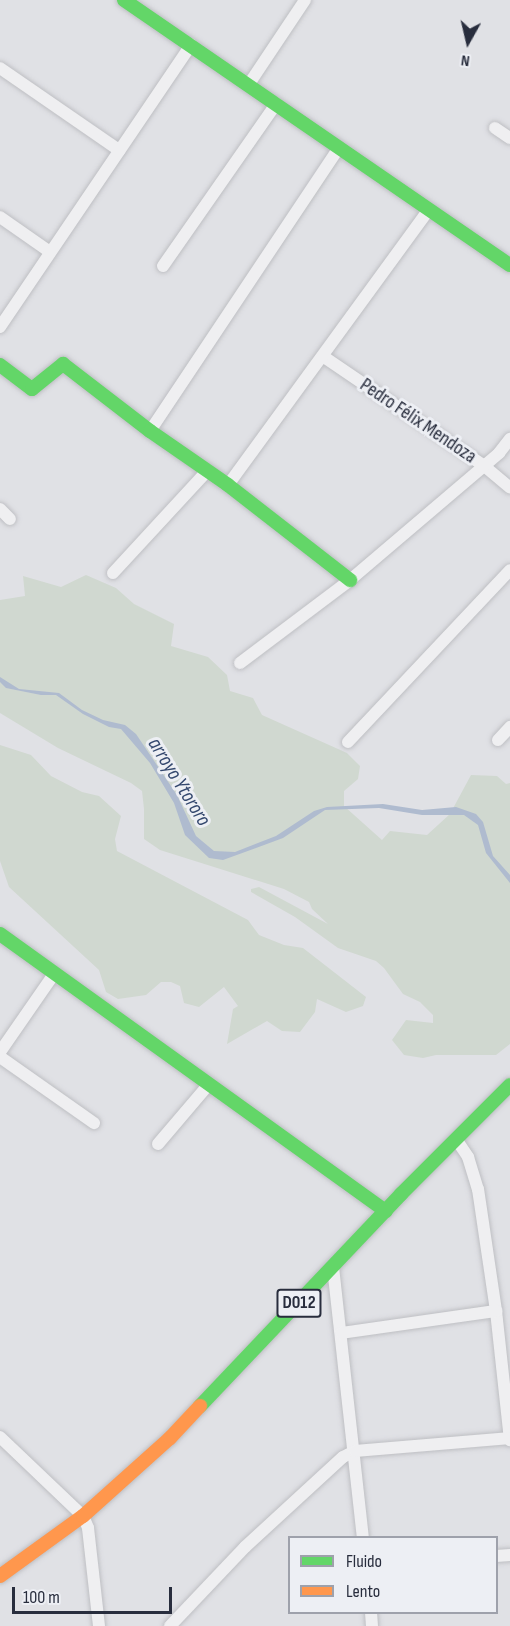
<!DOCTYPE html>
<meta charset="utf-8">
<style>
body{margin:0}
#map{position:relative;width:510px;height:1626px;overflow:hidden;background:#e0e1e5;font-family:"Sofia Sans Condensed",sans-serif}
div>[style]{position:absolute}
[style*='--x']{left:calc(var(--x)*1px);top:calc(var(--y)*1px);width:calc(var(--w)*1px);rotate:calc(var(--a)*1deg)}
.green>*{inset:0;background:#d0d8d0}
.water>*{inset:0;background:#afbbcf}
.roads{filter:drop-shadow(0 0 2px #bebfc3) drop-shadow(0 0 2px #bebfc3)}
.street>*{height:12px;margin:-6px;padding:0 6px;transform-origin:6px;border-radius:6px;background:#efeff1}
.fast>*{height:14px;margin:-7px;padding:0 7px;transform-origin:7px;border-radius:7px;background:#63d668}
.slow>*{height:14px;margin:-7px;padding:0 7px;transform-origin:7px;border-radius:7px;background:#ff974d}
span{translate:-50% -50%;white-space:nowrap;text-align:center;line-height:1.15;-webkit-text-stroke:6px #edeff4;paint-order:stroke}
.shield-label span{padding:2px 4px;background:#edeff4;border:2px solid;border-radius:4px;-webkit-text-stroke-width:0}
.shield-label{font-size:18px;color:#282d3d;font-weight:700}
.street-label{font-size:20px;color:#282d3d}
.water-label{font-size:21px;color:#34486e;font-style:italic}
.legend{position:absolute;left:288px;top:1536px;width:210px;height:78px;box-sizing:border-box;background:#edeff4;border:2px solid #9ea1ab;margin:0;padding:8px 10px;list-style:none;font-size:18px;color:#282d3d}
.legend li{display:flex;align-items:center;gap:12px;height:30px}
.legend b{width:30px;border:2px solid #9ea1ab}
.north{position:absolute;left:438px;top:12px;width:60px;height:60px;-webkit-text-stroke:4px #edeff4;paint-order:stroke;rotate:188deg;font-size:16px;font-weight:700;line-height:24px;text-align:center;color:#282d3d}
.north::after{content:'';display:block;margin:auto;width:21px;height:27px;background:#282d3d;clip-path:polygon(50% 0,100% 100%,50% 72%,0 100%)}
.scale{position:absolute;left:12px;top:1587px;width:160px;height:27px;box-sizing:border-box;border:3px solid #282d3d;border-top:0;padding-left:8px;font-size:18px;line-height:21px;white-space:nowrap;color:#282d3d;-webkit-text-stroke:4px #edeff4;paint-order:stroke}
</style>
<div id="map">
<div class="green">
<i style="clip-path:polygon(86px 575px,116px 588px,134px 604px,174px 624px,171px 646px,208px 657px,227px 675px,230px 691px,253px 698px,262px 715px,347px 753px,360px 766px,358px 779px,344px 791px,344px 806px,382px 840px,390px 831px,427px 835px,450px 814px,471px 775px,497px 776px,506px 784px,510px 783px,510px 1044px,496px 1055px,436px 1055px,423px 1058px,404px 1055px,392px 1040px,406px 1020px,433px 1023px,433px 1015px,420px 1002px,403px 994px,384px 968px,376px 961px,338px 948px,295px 917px,251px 892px,251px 889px,259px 887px,328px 924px,312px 909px,309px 902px,284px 889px,160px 850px,144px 839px,144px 809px,142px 791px,131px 783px,58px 748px,0 713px,0 600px,25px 596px,23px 576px,61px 587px)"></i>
<i style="clip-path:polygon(0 745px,31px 755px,51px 776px,82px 792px,99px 796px,121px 816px,115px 839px,117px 851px,248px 920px,259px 935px,284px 945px,303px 948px,366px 997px,363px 1006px,346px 1012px,317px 999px,315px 1012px,300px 1032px,282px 1031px,267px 1021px,227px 1044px,233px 1009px,238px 1006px,224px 987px,199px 1007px,184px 1003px,180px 986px,171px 982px,161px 982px,146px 995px,118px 999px,106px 992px,99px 970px,9px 887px,0 861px)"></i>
</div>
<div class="water">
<i style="clip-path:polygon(0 677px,19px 689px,59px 693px,82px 710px,103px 720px,125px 725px,136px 734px,177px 795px,196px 836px,214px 851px,235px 852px,276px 836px,314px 811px,327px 807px,383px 804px,422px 810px,456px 807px,476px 814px,483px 822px,493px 856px,510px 875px,510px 883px,486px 853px,478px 825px,464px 815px,422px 815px,379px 808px,325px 810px,283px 838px,223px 860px,209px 858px,185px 835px,174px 803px,150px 763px,121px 729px,109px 727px,83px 714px,56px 695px,41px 695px,6px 688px,0 682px)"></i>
</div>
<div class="roads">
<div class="street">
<i style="--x:0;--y:68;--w:145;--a:34.6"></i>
<i style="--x:249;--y:84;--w:101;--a:-56.3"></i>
<i style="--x:495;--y:128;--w:18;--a:34"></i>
<i style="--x:0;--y:217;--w:61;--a:35"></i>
<i style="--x:163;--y:266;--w:198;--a:-55.1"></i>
<i style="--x:0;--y:327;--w:341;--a:-55.9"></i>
<i style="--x:324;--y:357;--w:192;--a:34.2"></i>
<i style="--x:483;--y:465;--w:35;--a:40"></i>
<i style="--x:150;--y:431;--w:339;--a:-56.3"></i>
<i style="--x:228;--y:485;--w:339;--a:-53.9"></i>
<i style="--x:0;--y:509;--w:14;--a:45"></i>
<i style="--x:113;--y:573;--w:140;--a:-47.3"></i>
<i style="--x:240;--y:663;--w:138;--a:-37"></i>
<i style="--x:350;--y:580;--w:196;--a:-40.4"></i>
<i style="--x:499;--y:453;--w:18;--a:-52"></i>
<i style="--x:498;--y:740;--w:18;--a:-47"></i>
<i style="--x:348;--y:742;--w:236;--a:-46.7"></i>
<i style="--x:0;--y:1052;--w:95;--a:-55.3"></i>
<i style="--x:0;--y:1057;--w:115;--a:35.1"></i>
<i style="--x:456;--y:1139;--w:22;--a:56"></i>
<i style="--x:468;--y:1157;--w:34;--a:73"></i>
<i style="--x:478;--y:1189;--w:123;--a:81.6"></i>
<i style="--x:496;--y:1311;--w:130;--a:83.8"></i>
<i style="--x:158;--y:1144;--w:79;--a:-49.6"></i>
<i style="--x:333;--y:1267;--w:273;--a:83.7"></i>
<i style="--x:341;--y:1333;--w:157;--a:-8.1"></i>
<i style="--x:0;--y:1437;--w:115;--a:43.6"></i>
<i style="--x:83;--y:1516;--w:13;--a:67"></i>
<i style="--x:88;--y:1528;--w:99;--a:83.6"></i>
<i style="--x:496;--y:1556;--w:14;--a:-4"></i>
<i style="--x:371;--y:1612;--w:14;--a:86"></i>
<i style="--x:170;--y:1626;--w:109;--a:-46.5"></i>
<i style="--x:245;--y:1547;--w:133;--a:-42.6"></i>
<i style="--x:343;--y:1457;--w:13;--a:-27"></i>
<i style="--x:355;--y:1451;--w:156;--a:-4.8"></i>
</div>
<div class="fast">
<i style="--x:124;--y:0;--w:468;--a:34.5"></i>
<i style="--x:0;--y:365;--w:40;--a:37"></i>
<i style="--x:32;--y:389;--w:40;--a:-39"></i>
<i style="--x:63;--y:364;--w:110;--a:37.6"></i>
<i style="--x:150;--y:431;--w:95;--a:34.7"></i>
<i style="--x:228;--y:485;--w:155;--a:37.9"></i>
<i style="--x:0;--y:934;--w:475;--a:35.7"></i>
<i style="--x:200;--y:1406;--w:292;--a:-46.5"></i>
<i style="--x:401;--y:1194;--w:154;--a:-45"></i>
</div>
<div class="slow">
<i style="--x:0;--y:1576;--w:102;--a:-35.9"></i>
<i style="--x:83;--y:1516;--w:117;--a:-41.9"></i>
<i style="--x:170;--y:1438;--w:44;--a:-46.8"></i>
</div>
</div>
<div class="shield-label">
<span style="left:299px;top:1303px">D012</span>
</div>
<div class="street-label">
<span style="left:418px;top:421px;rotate:34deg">Pedro Félix Mendoza</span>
</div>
<div class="water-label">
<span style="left:179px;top:782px;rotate:58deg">arroyo Ytororo</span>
</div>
<ul class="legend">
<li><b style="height:8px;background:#63d668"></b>Fluido</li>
<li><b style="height:8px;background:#ff974d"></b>Lento</li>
</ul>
<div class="north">N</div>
<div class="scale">100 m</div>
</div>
